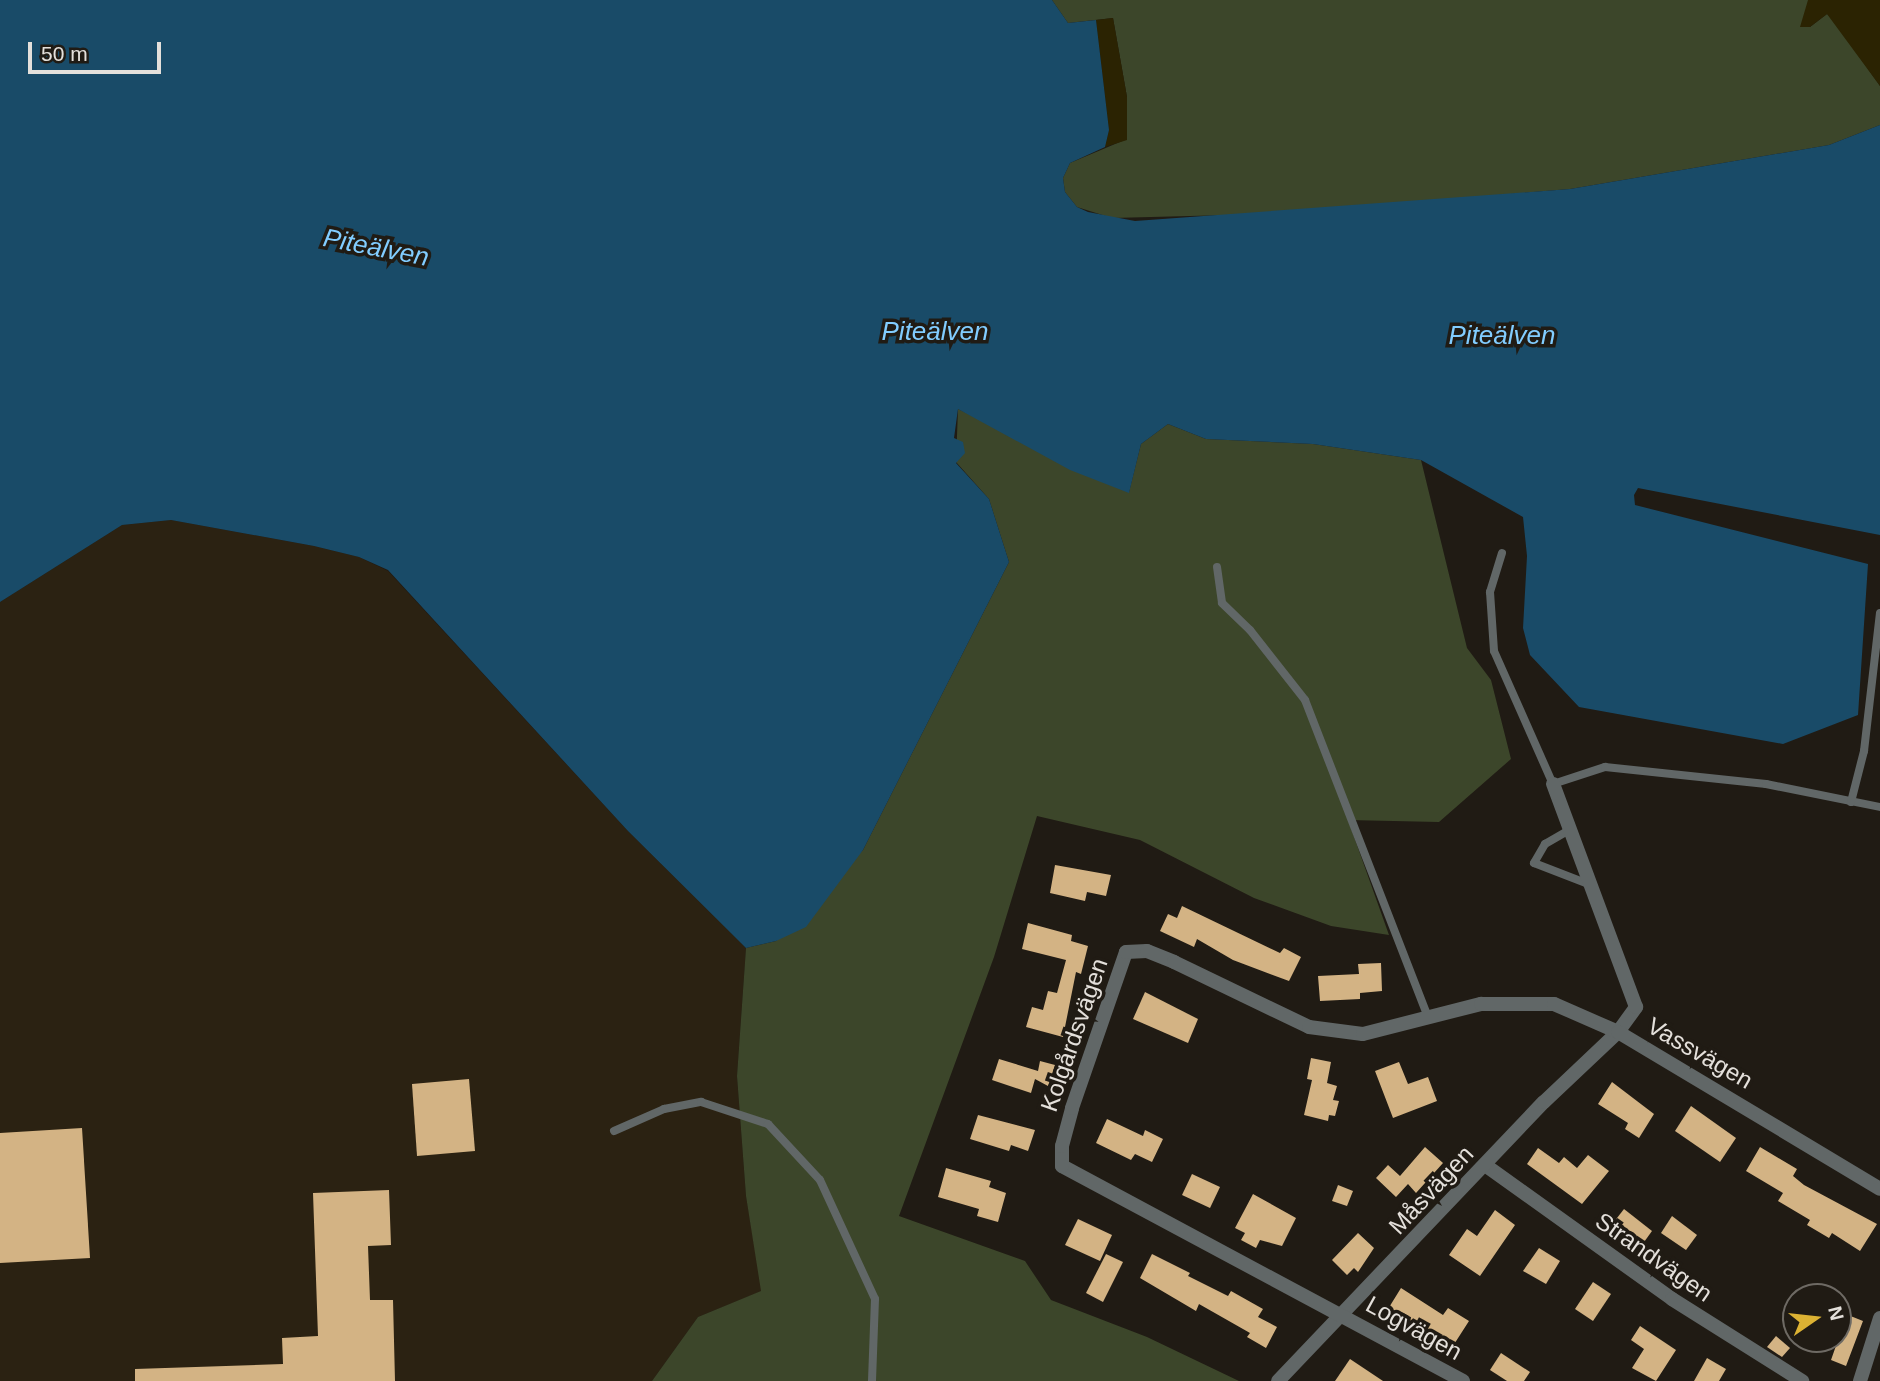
<!DOCTYPE html>
<meta charset="utf-8">
<style>
body{margin:0}
#map{position:relative;width:1880px;height:1381px;overflow:hidden;background:#201b14;font-family:Helvetica,sans-serif}
div>[style]{position:absolute}
[style*='--x']{left:calc(var(--x)*1px);top:calc(var(--y)*1px);width:calc(var(--w)*1px);rotate:calc(var(--a)*1deg)}
.industrial>*{inset:0;background:#2b2212}
.green>*{inset:0;background:#3c462a}
.sand>*{inset:0;background:#2b2302}
.water>*{inset:0;background:#194b68}
.building>*{inset:0;background:#d3b384}
.lane>*{height:8px;margin:-4px;padding:0 4px;transform-origin:4px;border-radius:4px;background:#616767}
.street>*{height:14px;margin:-7px;padding:0 7px;transform-origin:7px;border-radius:7px;background:#616767}
span{translate:-50% -50%;white-space:nowrap;text-align:center;line-height:1.15;-webkit-text-stroke:7px #201b14;paint-order:stroke}
.street-label{font-size:24px;color:#e4e0db}
.water-label{font-size:26px;color:#82cdff;font-style:italic}
.north{position:absolute;left:1782px;top:1283px;width:70px;height:70px;box-sizing:border-box;background:#201b14;border:2px solid #6e6a64;border-radius:50%;rotate:76deg;font-size:19px;font-weight:700;line-height:28px;text-align:center;color:#e4e0db}
.north::after{content:'';display:block;margin:auto;width:24px;height:32px;background:#dcb233;clip-path:polygon(50% 0,100% 100%,50% 72%,0 100%)}
.scale{position:absolute;left:28px;top:42px;width:133px;height:32px;box-sizing:border-box;border:4px solid #e4e0db;border-top:0;padding-left:9px;font-size:21px;line-height:24px;white-space:nowrap;color:#e4e0db;-webkit-text-stroke:5px #201b14;paint-order:stroke}
</style>
<div id="map">
<div class="industrial">
<i style="clip-path:polygon(171px 520px,314px 546px,359px 557px,388px 571px,628px 831px,746px 948px,737px 1076px,746px 1196px,762px 1291px,698px 1317px,652px 1381px,0 1381px,0 602px,122px 525px)"></i>
</div>
<div class="green">
<i style="clip-path:polygon(1052px 0,1808px 0,1810px 27px,1827px 14px,1832px 18px,1880px 86px,1880px 125px,1829px 145px,1570px 189px,1268px 214px,1112px 218px,1077px 207px,1065px 192px,1063px 178px,1070px 163px,1127px 139px,1127px 97px,1113px 18px,1068px 23px)"></i>
<i style="clip-path:polygon(958px 409px,1129px 492px,1141px 444px,1168px 424px,1206px 439px,1313px 444px,1421px 460px,1467px 648px,1491px 680px,1511px 759px,1439px 822px,1348px 820px,1389px 935px,1331px 926px,1254px 898px,1140px 840px,1037px 816px,994px 957px,899px 1216px,1025px 1261px,1051px 1300px,1147px 1337px,1239px 1381px,652px 1381px,698px 1317px,761px 1291px,746px 1196px,737px 1076px,746px 948px,776px 941px,863px 850px,1009px 562px,989px 499px,956px 462px)"></i>
</div>
<div class="sand">
<i style="clip-path:polygon(1808px 0,1880px 0,1880px 86px,1827px 14px,1810px 27px,1800px 27px)"></i>
<i style="clip-path:polygon(1113px 18px,1127px 97px,1127px 140px,1105px 147px,1109px 130px,1096px 20px)"></i>
</div>
<div class="water">
<i style="clip-path:polygon(0 0,1052px 0,1068px 23px,1096px 20px,1109px 130px,1105px 147px,1070px 163px,1063px 178px,1065px 192px,1077px 207px,1088px 212px,1135px 221px,1570px 189px,1829px 145px,1880px 125px,1880px 535px,1638px 488px,1634px 495px,1635px 505px,1868px 564px,1858px 715px,1783px 744px,1579px 707px,1530px 655px,1523px 628px,1527px 556px,1523px 517px,1421px 460px,1313px 444px,1206px 439px,1168px 424px,1141px 444px,1129px 493px,1070px 470px,958px 409px,954px 438px,963px 442px,965px 453px,956px 463px,989px 499px,1009px 562px,863px 850px,806px 927px,776px 941px,746px 948px,628px 831px,388px 570px,359px 557px,314px 546px,171px 520px,122px 525px,0 602px)"></i>
</div>
<div class="building">
<i style="clip-path:polygon(1055px 865px,1111px 875px,1106px 896px,1087px 892px,1085px 901px,1050px 893px)"></i>
<i style="clip-path:polygon(1182px 906px,1280px 953px,1284px 948px,1301px 957px,1289px 981px,1233px 960px,1197px 939px,1194px 947px,1160px 931px,1168px 914px,1177px 918px)"></i>
<i style="clip-path:polygon(1028px 923px,1072px 935px,1071px 941px,1088px 946px,1081px 974px,1076px 972px,1063px 1037px,1026px 1027px,1032px 1007px,1043px 1010px,1048px 991px,1057px 993px,1066px 960px,1022px 949px)"></i>
<i style="clip-path:polygon(1381px 963px,1382px 991px,1360px 993px,1360px 999px,1320px 1001px,1318px 976px,1359px 974px,1358px 964px)"></i>
<i style="clip-path:polygon(1145px 992px,1198px 1019px,1188px 1043px,1133px 1019px)"></i>
<i style="clip-path:polygon(1311px 1058px,1331px 1062px,1327px 1083px,1337px 1086px,1333px 1100px,1339px 1101px,1335px 1116px,1329px 1115px,1328px 1121px,1304px 1115px,1312px 1080px,1307px 1079px)"></i>
<i style="clip-path:polygon(999px 1059px,1038px 1071px,1040px 1061px,1055px 1065px,1048px 1086px,1035px 1079px,1031px 1093px,992px 1080px)"></i>
<i style="clip-path:polygon(1399px 1062px,1408px 1084px,1428px 1077px,1437px 1101px,1393px 1118px,1375px 1071px)"></i>
<i style="clip-path:polygon(469px 1079px,475px 1151px,417px 1156px,412px 1084px)"></i>
<i style="clip-path:polygon(1612px 1082px,1654px 1114px,1639px 1138px,1625px 1129px,1628px 1123px,1598px 1104px)"></i>
<i style="clip-path:polygon(1691px 1106px,1736px 1138px,1720px 1162px,1675px 1131px)"></i>
<i style="clip-path:polygon(978px 1115px,1035px 1130px,1028px 1151px,1011px 1145px,1009px 1151px,970px 1139px)"></i>
<i style="clip-path:polygon(1107px 1119px,1143px 1136px,1145px 1130px,1163px 1139px,1152px 1162px,1135px 1154px,1131px 1160px,1096px 1143px)"></i>
<i style="clip-path:polygon(82px 1128px,90px 1258px,0 1263px,0 1133px)"></i>
<i style="clip-path:polygon(1425px 1147px,1443px 1163px,1416px 1193px,1408px 1184px,1396px 1197px,1376px 1178px,1388px 1165px,1400px 1176px)"></i>
<i style="clip-path:polygon(1760px 1147px,1797px 1169px,1793px 1176px,1804px 1185px,1877px 1224px,1860px 1251px,1832px 1233px,1829px 1238px,1807px 1225px,1810px 1220px,1778px 1201px,1783px 1193px,1746px 1171px)"></i>
<i style="clip-path:polygon(1538px 1148px,1559px 1163px,1564px 1157px,1577px 1168px,1588px 1155px,1609px 1171px,1582px 1204px,1527px 1164px)"></i>
<i style="clip-path:polygon(946px 1168px,991px 1181px,989px 1187px,1006px 1193px,998px 1222px,977px 1216px,979px 1209px,938px 1197px)"></i>
<i style="clip-path:polygon(1192px 1174px,1220px 1187px,1210px 1208px,1182px 1195px)"></i>
<i style="clip-path:polygon(1338px 1185px,1353px 1191px,1347px 1206px,1332px 1201px)"></i>
<i style="clip-path:polygon(389px 1190px,391px 1245px,368px 1246px,370px 1300px,393px 1300px,395px 1381px,135px 1381px,135px 1369px,283px 1364px,282px 1338px,318px 1336px,313px 1193px)"></i>
<i style="clip-path:polygon(1253px 1194px,1296px 1218px,1282px 1246px,1260px 1240px,1256px 1248px,1241px 1240px,1245px 1233px,1235px 1228px)"></i>
<i style="clip-path:polygon(1624px 1209px,1652px 1231px,1639px 1249px,1610px 1227px)"></i>
<i style="clip-path:polygon(1495px 1210px,1515px 1225px,1480px 1276px,1449px 1255px,1467px 1229px,1477px 1236px)"></i>
<i style="clip-path:polygon(1672px 1216px,1697px 1235px,1686px 1250px,1661px 1233px)"></i>
<i style="clip-path:polygon(1078px 1219px,1112px 1235px,1100px 1261px,1065px 1245px)"></i>
<i style="clip-path:polygon(1358px 1233px,1374px 1248px,1358px 1272px,1354px 1268px,1347px 1275px,1332px 1260px)"></i>
<i style="clip-path:polygon(1539px 1248px,1560px 1261px,1546px 1284px,1523px 1271px)"></i>
<i style="clip-path:polygon(1106px 1254px,1123px 1262px,1103px 1302px,1086px 1293px)"></i>
<i style="clip-path:polygon(1152px 1254px,1190px 1273px,1188px 1276px,1228px 1296px,1231px 1291px,1263px 1309px,1258px 1317px,1277px 1327px,1266px 1348px,1247px 1337px,1250px 1333px,1199px 1304px,1196px 1311px,1140px 1278px)"></i>
<i style="clip-path:polygon(1593px 1282px,1611px 1294px,1593px 1321px,1575px 1309px)"></i>
<i style="clip-path:polygon(1401px 1288px,1443px 1315px,1448px 1308px,1469px 1321px,1451px 1349px,1388px 1309px)"></i>
<i style="clip-path:polygon(1838px 1311px,1863px 1321px,1846px 1366px,1831px 1360px,1838px 1340px)"></i>
<i style="clip-path:polygon(1640px 1326px,1676px 1350px,1656px 1381px,1632px 1368px,1644px 1349px,1631px 1340px)"></i>
<i style="clip-path:polygon(1776px 1336px,1790px 1348px,1782px 1357px,1767px 1347px)"></i>
<i style="clip-path:polygon(1501px 1353px,1530px 1372px,1524px 1381px,1507px 1381px,1490px 1370px)"></i>
<i style="clip-path:polygon(1707px 1358px,1726px 1369px,1719px 1381px,1694px 1381px)"></i>
<i style="clip-path:polygon(1350px 1359px,1383px 1381px,1335px 1381px)"></i>
</div>
<div class="lane">
<i style="--x:1502;--y:553;--w:41;--a:107.1"></i>
<i style="--x:1490;--y:592;--w:59;--a:86.1"></i>
<i style="--x:1494;--y:651;--w:145;--a:66.1"></i>
<i style="--x:1553;--y:784;--w:55;--a:-18.1"></i>
<i style="--x:1605;--y:767;--w:162;--a:6"></i>
<i style="--x:1766;--y:784;--w:116;--a:11.4"></i>
<i style="--x:1217;--y:567;--w:36;--a:82"></i>
<i style="--x:1222;--y:603;--w:39;--a:44"></i>
<i style="--x:1250;--y:630;--w:89;--a:51.8"></i>
<i style="--x:1305;--y:700;--w:340;--a:68.8"></i>
<i style="--x:1851;--y:802;--w:53;--a:-75.7"></i>
<i style="--x:1864;--y:751;--w:139;--a:-83.4"></i>
<i style="--x:1571;--y:829;--w:30;--a:150"></i>
<i style="--x:1545;--y:844;--w:22;--a:120"></i>
<i style="--x:1534;--y:863;--w:61;--a:21.1"></i>
<i style="--x:614;--y:1131;--w:55;--a:-23.7"></i>
<i style="--x:664;--y:1109;--w:38;--a:-11"></i>
<i style="--x:701;--y:1102;--w:71;--a:18.2"></i>
<i style="--x:768;--y:1124;--w:76;--a:47.1"></i>
<i style="--x:820;--y:1180;--w:131;--a:65.2"></i>
<i style="--x:875;--y:1299;--w:82;--a:92.1"></i>
</div>
<div class="street">
<i style="--x:1485;--y:1165;--w:230;--a:35.6"></i>
<i style="--x:1672;--y:1299;--w:154;--a:32.2"></i>
<i style="--x:1278;--y:1381;--w:385;--a:-46.4"></i>
<i style="--x:1544;--y:1102;--w:102;--a:-43.4"></i>
<i style="--x:1618;--y:1032;--w:31;--a:-54"></i>
<i style="--x:1636;--y:1007;--w:238;--a:-110.4"></i>
<i style="--x:1463;--y:1381;--w:455;--a:-151.8"></i>
<i style="--x:1062;--y:1166;--w:20;--a:-90"></i>
<i style="--x:1062;--y:1146;--w:39;--a:-75"></i>
<i style="--x:1072;--y:1108;--w:165;--a:-70.9"></i>
<i style="--x:1126;--y:952;--w:21;--a:-3"></i>
<i style="--x:1147;--y:951;--w:29;--a:22"></i>
<i style="--x:1174;--y:962;--w:150;--a:25.7"></i>
<i style="--x:1309;--y:1027;--w:54;--a:7.4"></i>
<i style="--x:1363;--y:1034;--w:122;--a:-14.3"></i>
<i style="--x:1481;--y:1004;--w:73;--a:0"></i>
<i style="--x:1554;--y:1004;--w:70;--a:23.6"></i>
<i style="--x:1618;--y:1032;--w:305;--a:30.9"></i>
<i style="--x:1860;--y:1381;--w:66;--a:-72.4"></i>
</div>
<div class="street-label">
<span style="left:1074px;top:1035px;rotate:-71deg">Kolgårdsvägen</span>
<span style="left:1700px;top:1053px;rotate:30deg">Vassvägen</span>
<span style="left:1431px;top:1190px;rotate:-47deg">Måsvägen</span>
<span style="left:1654px;top:1257px;rotate:35deg">Strandvägen</span>
<span style="left:1414px;top:1328px;rotate:29deg">Logvägen</span>
</div>
<div class="water-label">
<span style="left:376px;top:248px;rotate:11deg">Piteälven</span>
<span style="left:935px;top:332px">Piteälven</span>
<span style="left:1502px;top:336px">Piteälven</span>
</div>
<div class="north">N</div>
<div class="scale">50 m</div>
</div>
